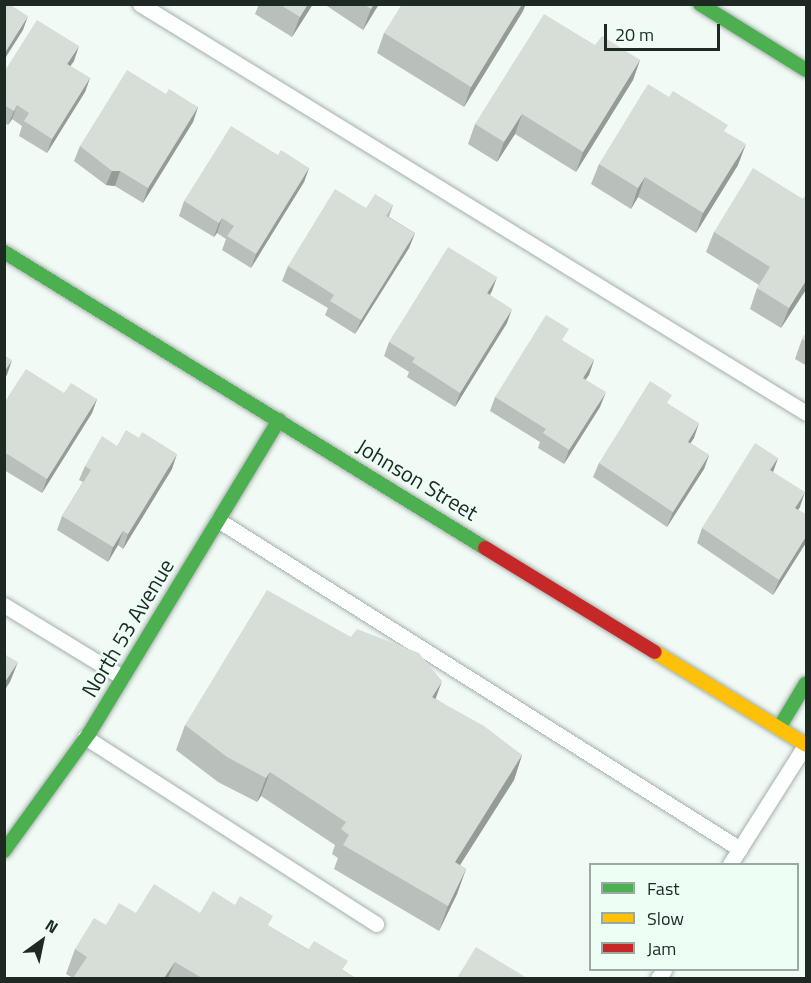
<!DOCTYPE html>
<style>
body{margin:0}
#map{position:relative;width:811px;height:983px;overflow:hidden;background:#f1faf5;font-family:"Titillium Web",sans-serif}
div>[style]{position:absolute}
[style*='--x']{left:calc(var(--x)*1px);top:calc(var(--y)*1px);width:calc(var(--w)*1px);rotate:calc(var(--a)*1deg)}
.roads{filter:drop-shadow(0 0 2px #a5afaa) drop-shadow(0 0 2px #a5afaa)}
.lane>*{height:15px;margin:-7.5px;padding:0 7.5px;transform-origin:7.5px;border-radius:7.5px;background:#fdfefe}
.fast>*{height:14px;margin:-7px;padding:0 7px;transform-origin:7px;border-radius:7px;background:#4caf50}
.slow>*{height:14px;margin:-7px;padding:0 7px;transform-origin:7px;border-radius:7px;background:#ffc107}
.jam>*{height:14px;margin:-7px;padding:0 7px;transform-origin:7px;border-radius:7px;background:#c62828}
.wall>*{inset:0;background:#b9bfba}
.shaded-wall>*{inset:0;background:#969b97}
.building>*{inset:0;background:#d7ded8}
span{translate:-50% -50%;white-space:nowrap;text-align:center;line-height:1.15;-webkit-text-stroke:4.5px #edfef5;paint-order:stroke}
.street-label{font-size:22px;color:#1e2924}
.frame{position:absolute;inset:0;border:6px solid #1e2924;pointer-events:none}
.legend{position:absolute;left:589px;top:863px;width:210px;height:108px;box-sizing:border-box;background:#edfef5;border:2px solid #9aa9a1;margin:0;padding:8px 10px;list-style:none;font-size:18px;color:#1e2924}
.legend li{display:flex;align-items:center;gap:12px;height:30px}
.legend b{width:30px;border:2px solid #9aa9a1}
.north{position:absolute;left:12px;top:911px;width:60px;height:60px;-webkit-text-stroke:4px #edfef5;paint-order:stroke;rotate:33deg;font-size:16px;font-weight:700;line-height:24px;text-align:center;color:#1e2924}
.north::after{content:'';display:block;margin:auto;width:21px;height:27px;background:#1e2924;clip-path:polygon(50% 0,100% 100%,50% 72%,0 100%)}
.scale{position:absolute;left:604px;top:24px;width:116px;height:27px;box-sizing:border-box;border:3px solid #1e2924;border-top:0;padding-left:8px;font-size:18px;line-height:21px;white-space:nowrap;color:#1e2924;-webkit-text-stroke:4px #edfef5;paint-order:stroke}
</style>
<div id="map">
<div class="roads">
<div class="lane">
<i style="--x:140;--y:4;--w:782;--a:31.55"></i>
<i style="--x:218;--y:520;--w:617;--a:32.22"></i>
<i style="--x:4;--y:605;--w:138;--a:31.4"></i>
<i style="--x:85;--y:737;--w:346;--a:32.7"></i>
<i style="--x:730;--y:864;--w:142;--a:-57.7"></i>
<i style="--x:658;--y:978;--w:10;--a:-53"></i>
</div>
<div class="fast">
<i style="--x:700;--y:4;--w:125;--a:31.9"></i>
<i style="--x:4;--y:252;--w:565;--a:31.61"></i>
<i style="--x:779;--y:728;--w:52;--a:-59"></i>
<i style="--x:4;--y:851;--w:147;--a:-54.1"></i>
<i style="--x:90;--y:732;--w:365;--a:-58.8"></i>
</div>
<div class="slow">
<i style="--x:655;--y:652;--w:177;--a:31.6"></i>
</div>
<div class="jam">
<i style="--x:485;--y:548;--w:199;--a:31.5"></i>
</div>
</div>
<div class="wall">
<i style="clip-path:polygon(259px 4px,313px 4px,292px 37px,255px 14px)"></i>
<i style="clip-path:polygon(324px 4px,379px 4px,363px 30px)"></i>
<i style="clip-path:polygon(523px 11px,464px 107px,377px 53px,384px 33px)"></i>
<i style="clip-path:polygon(595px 45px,640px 60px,633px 80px,576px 172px,515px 134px,497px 162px,468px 144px,475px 124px)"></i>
<i style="clip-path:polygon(74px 61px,70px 66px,90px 78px,85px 92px,47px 153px,19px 136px,22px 126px,12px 119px,8px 125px,4px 123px,4px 72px)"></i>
<i style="clip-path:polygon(198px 107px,193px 122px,143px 203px,115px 186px,106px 185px,74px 161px,80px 146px)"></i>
<i style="clip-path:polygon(725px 132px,738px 165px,696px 233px,638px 197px,631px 209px,591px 184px,599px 164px)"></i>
<i style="clip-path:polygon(278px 155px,309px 168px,304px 182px,251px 268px,222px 250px,226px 239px,217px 233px,214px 237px,179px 216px,184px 201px)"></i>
<i style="clip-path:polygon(807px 194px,807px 288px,781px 328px,750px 309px,757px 288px,759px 285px,706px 252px,714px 232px,803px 199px)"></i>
<i style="clip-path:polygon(393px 205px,389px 217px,415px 233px,409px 248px,355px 334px,325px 315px,328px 308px,282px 281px,288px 266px,366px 208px)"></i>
<i style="clip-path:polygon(492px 291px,490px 295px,507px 323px,455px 407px,407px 377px,409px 372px,384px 356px,389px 342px)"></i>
<i style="clip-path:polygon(807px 332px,807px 366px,795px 359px,802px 339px)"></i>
<i style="clip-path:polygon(564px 342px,594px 360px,589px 375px,585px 380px,600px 407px,564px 464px,538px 448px,540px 442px,490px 411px,495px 397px)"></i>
<i style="clip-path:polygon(64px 393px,97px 399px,92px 413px,42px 493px,4px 470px,4px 403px)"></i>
<i style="clip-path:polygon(669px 404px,694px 438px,690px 443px,709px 455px,704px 469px,667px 527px,593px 477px,599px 463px)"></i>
<i style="clip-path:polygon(117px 446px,172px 469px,123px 549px,118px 545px,108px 562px,57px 530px,62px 516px,83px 482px,79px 480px,85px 466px)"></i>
<i style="clip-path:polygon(778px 458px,773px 472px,800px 507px,798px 510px,807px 515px,807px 541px,773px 595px,697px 543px,702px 528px)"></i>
<i style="clip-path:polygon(436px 699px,522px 755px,514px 780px,460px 865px,466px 869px,457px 894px,439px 931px,334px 869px,338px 858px,332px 854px,335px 845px,261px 796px,257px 802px,218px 782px,176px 750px,185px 725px)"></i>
<i style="clip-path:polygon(136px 913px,200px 913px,269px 926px,356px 978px,73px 978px,66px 974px,75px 949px,106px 925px)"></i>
</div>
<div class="shaded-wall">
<i style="clip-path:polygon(308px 4px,313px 4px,292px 37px,300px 17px)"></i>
<i style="clip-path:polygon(374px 4px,379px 4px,363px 30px,371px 9px)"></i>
<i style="clip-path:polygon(522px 4px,526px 4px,523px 11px,464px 107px,471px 87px)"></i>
<i style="clip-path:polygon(28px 16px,23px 30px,4px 60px,4px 54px)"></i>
<i style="clip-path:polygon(79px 46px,74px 61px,62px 78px,67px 64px)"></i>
<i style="clip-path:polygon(640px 60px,633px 80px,576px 172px,583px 152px)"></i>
<i style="clip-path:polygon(90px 78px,85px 92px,47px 153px,52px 139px)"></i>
<i style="clip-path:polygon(17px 105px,12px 119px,8px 125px,14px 111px)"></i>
<i style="clip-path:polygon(198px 107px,193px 122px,143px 203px,148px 188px)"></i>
<i style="clip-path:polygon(522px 114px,515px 134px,497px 162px,504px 142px)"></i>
<i style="clip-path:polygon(746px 144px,738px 165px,696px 233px,703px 213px)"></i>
<i style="clip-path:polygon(309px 168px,304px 182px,251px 268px,256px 254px)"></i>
<i style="clip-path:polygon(112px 171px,120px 171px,115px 186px,106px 185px)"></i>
<i style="clip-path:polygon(645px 177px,638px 197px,631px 209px,638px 188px)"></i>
<i style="clip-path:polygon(222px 218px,217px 233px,214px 237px,219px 223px)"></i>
<i style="clip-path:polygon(415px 233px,409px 248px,355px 334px,361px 320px)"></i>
<i style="clip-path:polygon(497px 277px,492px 291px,482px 308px,487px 293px)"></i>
<i style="clip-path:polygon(807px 279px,807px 288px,781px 328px,789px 308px)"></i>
<i style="clip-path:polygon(512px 309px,507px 323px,455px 407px,460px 393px)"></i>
<i style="clip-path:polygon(12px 360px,7px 375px,4px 378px,4px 372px)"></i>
<i style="clip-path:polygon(594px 360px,589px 375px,577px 392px,583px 378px)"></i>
<i style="clip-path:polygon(606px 392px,600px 407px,564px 464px,569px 450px)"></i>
<i style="clip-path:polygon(97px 399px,92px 413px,42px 493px,47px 479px)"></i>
<i style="clip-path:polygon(699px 423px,694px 438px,682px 456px,688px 442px)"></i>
<i style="clip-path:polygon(177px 454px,172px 469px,123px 549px,128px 534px)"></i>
<i style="clip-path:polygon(709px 455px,704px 469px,667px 527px,673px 512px)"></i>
<i style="clip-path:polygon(778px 458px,773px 472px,770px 470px)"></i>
<i style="clip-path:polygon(805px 492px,800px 507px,790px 523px,795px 508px)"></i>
<i style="clip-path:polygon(123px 531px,118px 545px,108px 562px,113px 547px)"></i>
<i style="clip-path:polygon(807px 535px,807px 541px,773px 595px,779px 580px)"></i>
<i style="clip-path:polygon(18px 662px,10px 682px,4px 691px,4px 683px)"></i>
<i style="clip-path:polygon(442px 681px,433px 706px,432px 697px)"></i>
<i style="clip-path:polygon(522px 755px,514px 780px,446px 887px,455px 862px)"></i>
<i style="clip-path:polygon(270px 772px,261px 796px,257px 802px,266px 778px)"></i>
<i style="clip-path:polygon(466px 869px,457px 894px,439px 931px,448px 906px)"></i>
<i style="clip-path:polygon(175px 962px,168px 978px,164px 978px)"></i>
</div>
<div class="building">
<i style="clip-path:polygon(4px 4px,9px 4px,28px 16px,4px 54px)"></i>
<i style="clip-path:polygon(279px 4px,308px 4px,300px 17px)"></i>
<i style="clip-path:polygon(363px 4px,374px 4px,371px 9px)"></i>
<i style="clip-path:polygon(402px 4px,522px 4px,471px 87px,384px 33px)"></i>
<i style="clip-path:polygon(544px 14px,595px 45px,602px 36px,640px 60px,583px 152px,522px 114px,504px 142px,475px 124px)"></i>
<i style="clip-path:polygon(37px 20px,79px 46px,67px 64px,90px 78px,52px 139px,24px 121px,29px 113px,17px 105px,14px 111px,4px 105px,4px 72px)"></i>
<i style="clip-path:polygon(127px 70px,166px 94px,169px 89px,198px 107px,148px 188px,120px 171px,112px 171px,80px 146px)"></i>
<i style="clip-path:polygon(648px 84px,669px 97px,673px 91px,728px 125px,724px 131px,746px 144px,703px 213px,645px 177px,638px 188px,599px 164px)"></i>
<i style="clip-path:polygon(231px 126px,278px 155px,281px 150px,309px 168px,256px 254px,227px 236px,234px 226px,222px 218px,219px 223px,184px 201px)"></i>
<i style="clip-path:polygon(753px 168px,803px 199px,807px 194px,807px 279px,789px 308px,757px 288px,770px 267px,714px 232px)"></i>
<i style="clip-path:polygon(335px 189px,366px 208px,375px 194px,393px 205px,386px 216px,415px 233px,361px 320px,330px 301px,334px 295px,288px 266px)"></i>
<i style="clip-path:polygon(448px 247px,497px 277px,487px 293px,512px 309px,460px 393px,412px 362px,415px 358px,389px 342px)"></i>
<i style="clip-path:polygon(546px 315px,569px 329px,562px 340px,594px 360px,583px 378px,606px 392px,569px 450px,543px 433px,546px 429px,495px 397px)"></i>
<i style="clip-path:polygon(807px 332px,807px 342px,802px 339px)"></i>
<i style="clip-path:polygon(4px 355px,12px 360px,4px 372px)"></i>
<i style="clip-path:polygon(26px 369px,64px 393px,71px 383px,97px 399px,47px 479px,4px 452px,4px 403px)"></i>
<i style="clip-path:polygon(650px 381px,672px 395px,667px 403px,699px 423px,688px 442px,709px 455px,673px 512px,599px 463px)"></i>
<i style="clip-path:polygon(126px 430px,139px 438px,142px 432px,177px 454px,128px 534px,123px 531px,113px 547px,62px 516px,91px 470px,85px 466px,102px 436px,117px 446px)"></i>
<i style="clip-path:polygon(755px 443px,778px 458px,770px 470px,805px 492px,795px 508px,807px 515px,807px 535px,779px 580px,702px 528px)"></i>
<i style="clip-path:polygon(267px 590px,351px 637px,357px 629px,419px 653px,442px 681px,432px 697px,484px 726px,522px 755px,455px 862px,466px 869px,448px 906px,343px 845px,349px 835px,341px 829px,346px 822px,270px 772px,266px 778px,227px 757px,185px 725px)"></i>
<i style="clip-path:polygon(4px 654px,18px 662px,4px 683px)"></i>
<i style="clip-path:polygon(154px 884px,200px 913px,213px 891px,235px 905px,240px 896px,273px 916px,268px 925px,308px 950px,314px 941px,348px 961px,342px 970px,356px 978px,202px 978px,175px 962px,164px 978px,73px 978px,87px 957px,75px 949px,94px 918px,106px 925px,119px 903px,136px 913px)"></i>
<i style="clip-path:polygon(476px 947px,527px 978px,457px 978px)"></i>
</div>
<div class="street-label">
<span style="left:417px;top:480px;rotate:31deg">Johnson Street</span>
<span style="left:128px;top:628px;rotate:-59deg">North 53 Avenue</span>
</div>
<div class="frame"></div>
<ul class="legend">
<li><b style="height:8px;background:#4caf50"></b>Fast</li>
<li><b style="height:8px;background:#ffc107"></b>Slow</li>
<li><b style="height:8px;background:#c62828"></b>Jam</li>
</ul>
<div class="north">N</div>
<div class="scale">20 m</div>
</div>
